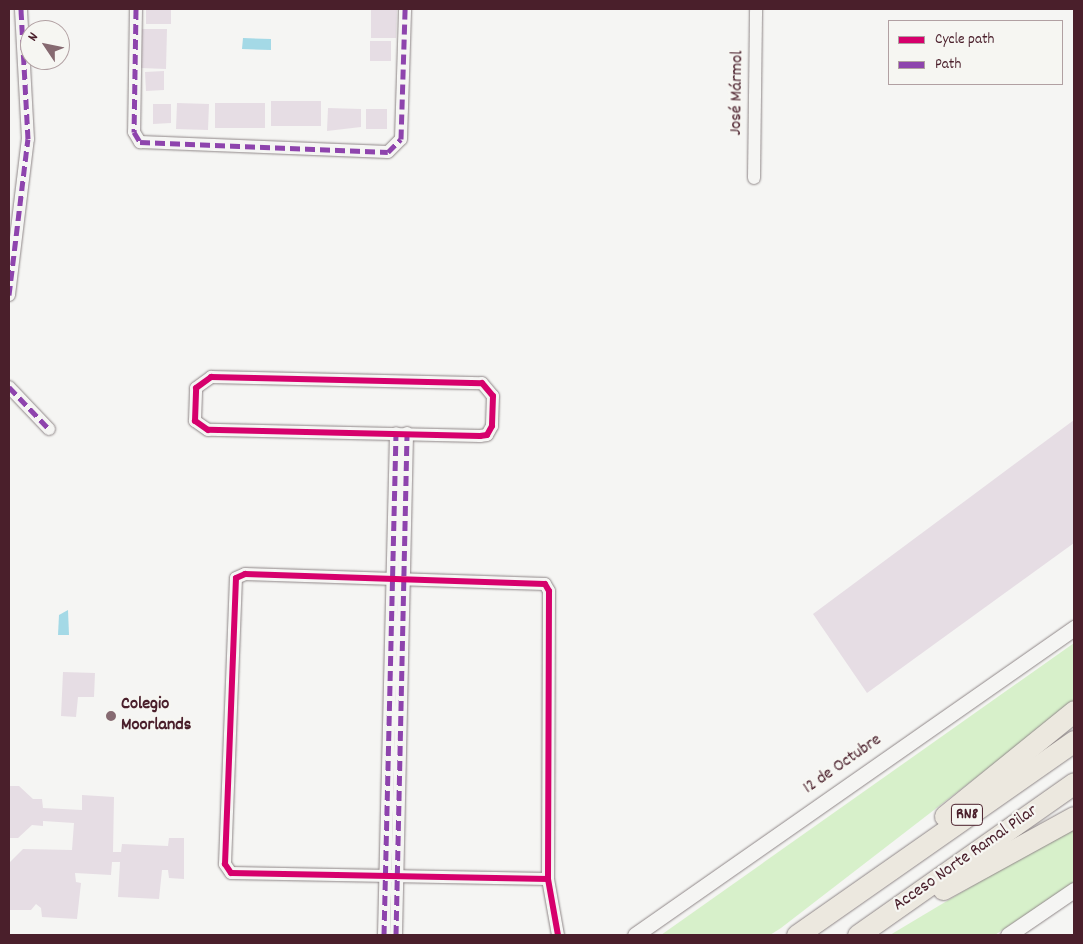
<!DOCTYPE html>
<meta charset="utf-8">
<style>
body{margin:0}
#map{position:relative;width:1083px;height:944px;overflow:hidden;background:#f5f5f3;font-family:Dekko,sans-serif}
div>[style]{position:absolute}
[style*='--x']{left:calc(var(--x)*1px);top:calc(var(--y)*1px);width:calc(var(--w)*1px);rotate:calc(var(--a)*1deg)}
.green>*{inset:0;background:#d7f0ca}
.water>*{inset:0;background:#a4d9e6}
.building>*{inset:0;background:#e6dde4}
.roads{filter:drop-shadow(0 0 1px #8f8788) drop-shadow(0 0 1px #8f8788)}
.minor>*{height:12px;margin:-6px;padding:0 6px;transform-origin:6px;border-radius:6px;background:#f5f5f3}
.tertiary>*{height:15px;margin:-7.5px;padding:0 7.5px;transform-origin:7.5px;border-radius:7.5px;background:#f5f5f3}
.motorway>*{height:21px;margin:-10.5px;padding:0 10.5px;transform-origin:10.5px;border-radius:10.5px;background:#ece8df}
.quiet>*{height:5px;margin-top:-2.5px;transform-origin:0;background:repeating-linear-gradient(90deg,#8e44ad 0 10px,transparent 0 15px)}
.cycleway>*{height:6px;margin:-3px;padding:0 3px;transform-origin:3px;border-radius:3px;background:#d6006c}
.dots>*{width:14px;height:14px;translate:-50% -50%;box-sizing:border-box;border:2px solid #f6f6f2;border-radius:50%}
span{translate:-50% -50%;white-space:nowrap;text-align:center;line-height:1.15;-webkit-text-stroke:4.5px #f6f6f2;paint-order:stroke}
.shield-label span{padding:1px 4px;background:#f6f6f2;border:1px solid;border-radius:4px;-webkit-text-stroke-width:0}
.shield-label{font-size:16px;color:#4a1f2b;font-weight:700}
.street-label{font-size:18px;color:#4a1f2b}
.poi-label{font-size:18px;color:#4a1f2b;font-weight:700}
.left{translate:0 -50%;text-align:left}
.frame{position:absolute;inset:0;border:10px solid #4a1f2b;pointer-events:none}
.legend{position:absolute;left:888px;top:20px;width:175px;height:65px;box-sizing:border-box;background:#f6f6f2;border:1px solid #b1a0a2;margin:0;padding:6px 9px;list-style:none;font-size:15px;color:#4a1f2b}
.legend li{display:flex;align-items:center;gap:10px;height:25px}
.legend b{width:25px;border:1px solid #b1a0a2}
.north{position:absolute;left:20px;top:20px;width:50px;height:50px;box-sizing:border-box;background:#f6f6f2;border:1px solid #b1a0a2;border-radius:50%;rotate:304deg;font-size:14px;font-weight:700;line-height:20px;text-align:center;color:#4a1f2b}
.north::after{content:'';display:block;margin:auto;width:18px;height:22px;background:#866a71;clip-path:polygon(50% 0,100% 100%,50% 72%,0 100%)}
</style>
<div id="map">
<div class="green">
<i style="clip-path:polygon(1074px 643px,1074px 702px,781px 928px,770px 935px,661px 935px)"></i>
<i style="clip-path:polygon(1074px 825px,1074px 882px,995px 935px,890px 935px)"></i>
</div>
<div class="water">
<i style="clip-path:polygon(243px 38px,271px 39px,271px 50px,242px 49px)"></i>
<i style="clip-path:polygon(68px 610px,69px 635px,58px 635px,59px 615px)"></i>
</div>
<div class="building">
<i style="clip-path:polygon(146px 9px,171px 9px,171px 24px,146px 24px)"></i>
<i style="clip-path:polygon(371px 9px,397px 9px,396px 38px,371px 38px)"></i>
<i style="clip-path:polygon(142px 29px,167px 29px,166px 69px,141px 68px)"></i>
<i style="clip-path:polygon(370px 41px,391px 41px,391px 61px,370px 61px)"></i>
<i style="clip-path:polygon(164px 71px,164px 90px,146px 91px,145px 72px)"></i>
<i style="clip-path:polygon(271px 101px,321px 101px,321px 126px,271px 126px)"></i>
<i style="clip-path:polygon(177px 103px,209px 104px,208px 130px,176px 129px)"></i>
<i style="clip-path:polygon(215px 103px,265px 103px,265px 128px,215px 128px)"></i>
<i style="clip-path:polygon(153px 104px,171px 104px,171px 123px,153px 124px)"></i>
<i style="clip-path:polygon(328px 108px,361px 109px,361px 127px,327px 131px)"></i>
<i style="clip-path:polygon(366px 109px,387px 109px,387px 129px,366px 129px)"></i>
<i style="clip-path:polygon(1074px 420px,1074px 543px,867px 693px,813px 614px)"></i>
<i style="clip-path:polygon(63px 672px,95px 673px,94px 697px,78px 697px,76px 717px,61px 716px)"></i>
<i style="clip-path:polygon(9px 786px,19px 786px,33px 799px,42px 799px,43px 808px,82px 810px,82px 795px,114px 797px,113px 852px,121px 852px,122px 844px,168px 846px,169px 838px,184px 838px,184px 879px,169px 878px,168px 870px,162px 870px,159px 899px,118px 897px,120px 862px,112px 862px,111px 875px,75px 873px,76px 882px,81px 883px,77px 919px,42px 917px,41px 908px,36px 904px,31px 910px,9px 910px,9px 863px,23px 849px,72px 850px,74px 823px,43px 821px,43px 826px,32px 825px,18px 838px,9px 838px)"></i>
</div>
<div class="roads">
<div class="minor">
<i style="--x:136;--y:9;--w:123;--a:90.9"></i>
<i style="--x:134;--y:132;--w:12;--a:59"></i>
<i style="--x:140;--y:142;--w:248;--a:2.3"></i>
<i style="--x:388;--y:152;--w:18;--a:-45"></i>
<i style="--x:401;--y:139;--w:130;--a:-88.2"></i>
<i style="--x:754;--y:178;--w:169;--a:-89.3"></i>
<i style="--x:9;--y:295;--w:157;--a:-83.1"></i>
<i style="--x:28;--y:139;--w:130;--a:-93.1"></i>
<i style="--x:211;--y:377;--w:271;--a:1.3"></i>
<i style="--x:482;--y:383;--w:17;--a:50"></i>
<i style="--x:493;--y:396;--w:30;--a:92"></i>
<i style="--x:492;--y:426;--w:10;--a:119"></i>
<i style="--x:487;--y:435;--w:7;--a:172"></i>
<i style="--x:480;--y:436;--w:272;--a:-178.7"></i>
<i style="--x:208;--y:430;--w:16;--a:-145"></i>
<i style="--x:195;--y:421;--w:33;--a:-88"></i>
<i style="--x:196;--y:388;--w:19;--a:-36"></i>
<i style="--x:9;--y:387;--w:58;--a:46.4"></i>
<i style="--x:548;--y:879;--w:317;--a:-178.9"></i>
<i style="--x:231;--y:873;--w:11;--a:-124"></i>
<i style="--x:225;--y:864;--w:286;--a:-87.8"></i>
<i style="--x:236;--y:578;--w:10;--a:-24"></i>
<i style="--x:245;--y:574;--w:300;--a:1.9"></i>
<i style="--x:545;--y:584;--w:8;--a:60"></i>
<i style="--x:549;--y:591;--w:288;--a:90.2"></i>
<i style="--x:548;--y:879;--w:57;--a:79.9"></i>
<i style="--x:384;--y:935;--w:502;--a:-88.63"></i>
<i style="--x:396;--y:935;--w:502;--a:-88.74"></i>
</div>
<div class="tertiary">
<i style="--x:635;--y:935;--w:536;--a:-34.97"></i>
<i style="--x:1008;--y:935;--w:80;--a:-34.3"></i>
</div>
<div class="motorway">
<i style="--x:945;--y:816;--w:166;--a:-39.1"></i>
<i style="--x:943;--y:889;--w:149;--a:-28.8"></i>
<i style="--x:797;--y:935;--w:338;--a:-35"></i>
<i style="--x:858;--y:935;--w:264;--a:-35.1"></i>
</div>
</div>
<div class="quiet">
<i style="--x:136;--y:9;--w:123;--a:90.9"></i>
<i style="--x:134;--y:132;--w:12;--a:59"></i>
<i style="--x:140;--y:142;--w:248;--a:2.3"></i>
<i style="--x:388;--y:152;--w:18;--a:-45"></i>
<i style="--x:401;--y:139;--w:130;--a:-88.2"></i>
<i style="--x:9;--y:295;--w:157;--a:-83.1"></i>
<i style="--x:28;--y:139;--w:130;--a:-93.1"></i>
<i style="--x:9;--y:387;--w:58;--a:46.4"></i>
<i style="--x:384;--y:935;--w:502;--a:-88.63"></i>
<i style="--x:396;--y:935;--w:502;--a:-88.74"></i>
</div>
<div class="cycleway">
<i style="--x:211;--y:377;--w:271;--a:1.3"></i>
<i style="--x:482;--y:383;--w:17;--a:50"></i>
<i style="--x:493;--y:396;--w:30;--a:92"></i>
<i style="--x:492;--y:426;--w:10;--a:119"></i>
<i style="--x:487;--y:435;--w:7;--a:172"></i>
<i style="--x:480;--y:436;--w:272;--a:-178.7"></i>
<i style="--x:208;--y:430;--w:16;--a:-145"></i>
<i style="--x:195;--y:421;--w:33;--a:-88"></i>
<i style="--x:196;--y:388;--w:19;--a:-36"></i>
<i style="--x:548;--y:879;--w:317;--a:-178.9"></i>
<i style="--x:231;--y:873;--w:11;--a:-124"></i>
<i style="--x:225;--y:864;--w:286;--a:-87.8"></i>
<i style="--x:236;--y:578;--w:10;--a:-24"></i>
<i style="--x:245;--y:574;--w:300;--a:1.9"></i>
<i style="--x:545;--y:584;--w:8;--a:60"></i>
<i style="--x:549;--y:591;--w:288;--a:90.2"></i>
<i style="--x:548;--y:879;--w:57;--a:79.9"></i>
</div>
<div class="dots">
<i style="left:111px;top:716px;background:#866a71"></i>
</div>
<div class="shield-label">
<span style="left:967px;top:815px">RN8</span>
</div>
<div class="street-label">
<span style="left:738px;top:93px;rotate:-89deg">José Mármol</span>
<span style="left:843px;top:765px;rotate:-35deg">12 de Octubre</span>
<span style="left:966px;top:859px;rotate:-35deg">Acceso Norte Ramal Pilar</span>
</div>
<div class="poi-label">
<span class="left" style="left:121px;top:716px">Colegio<br>Moorlands</span>
</div>
<div class="frame"></div>
<ul class="legend">
<li><b style="height:6px;background:#d6006c"></b>Cycle path</li>
<li><b style="height:6px;background:#8e44ad"></b>Path</li>
</ul>
<div class="north">N</div>
</div>
